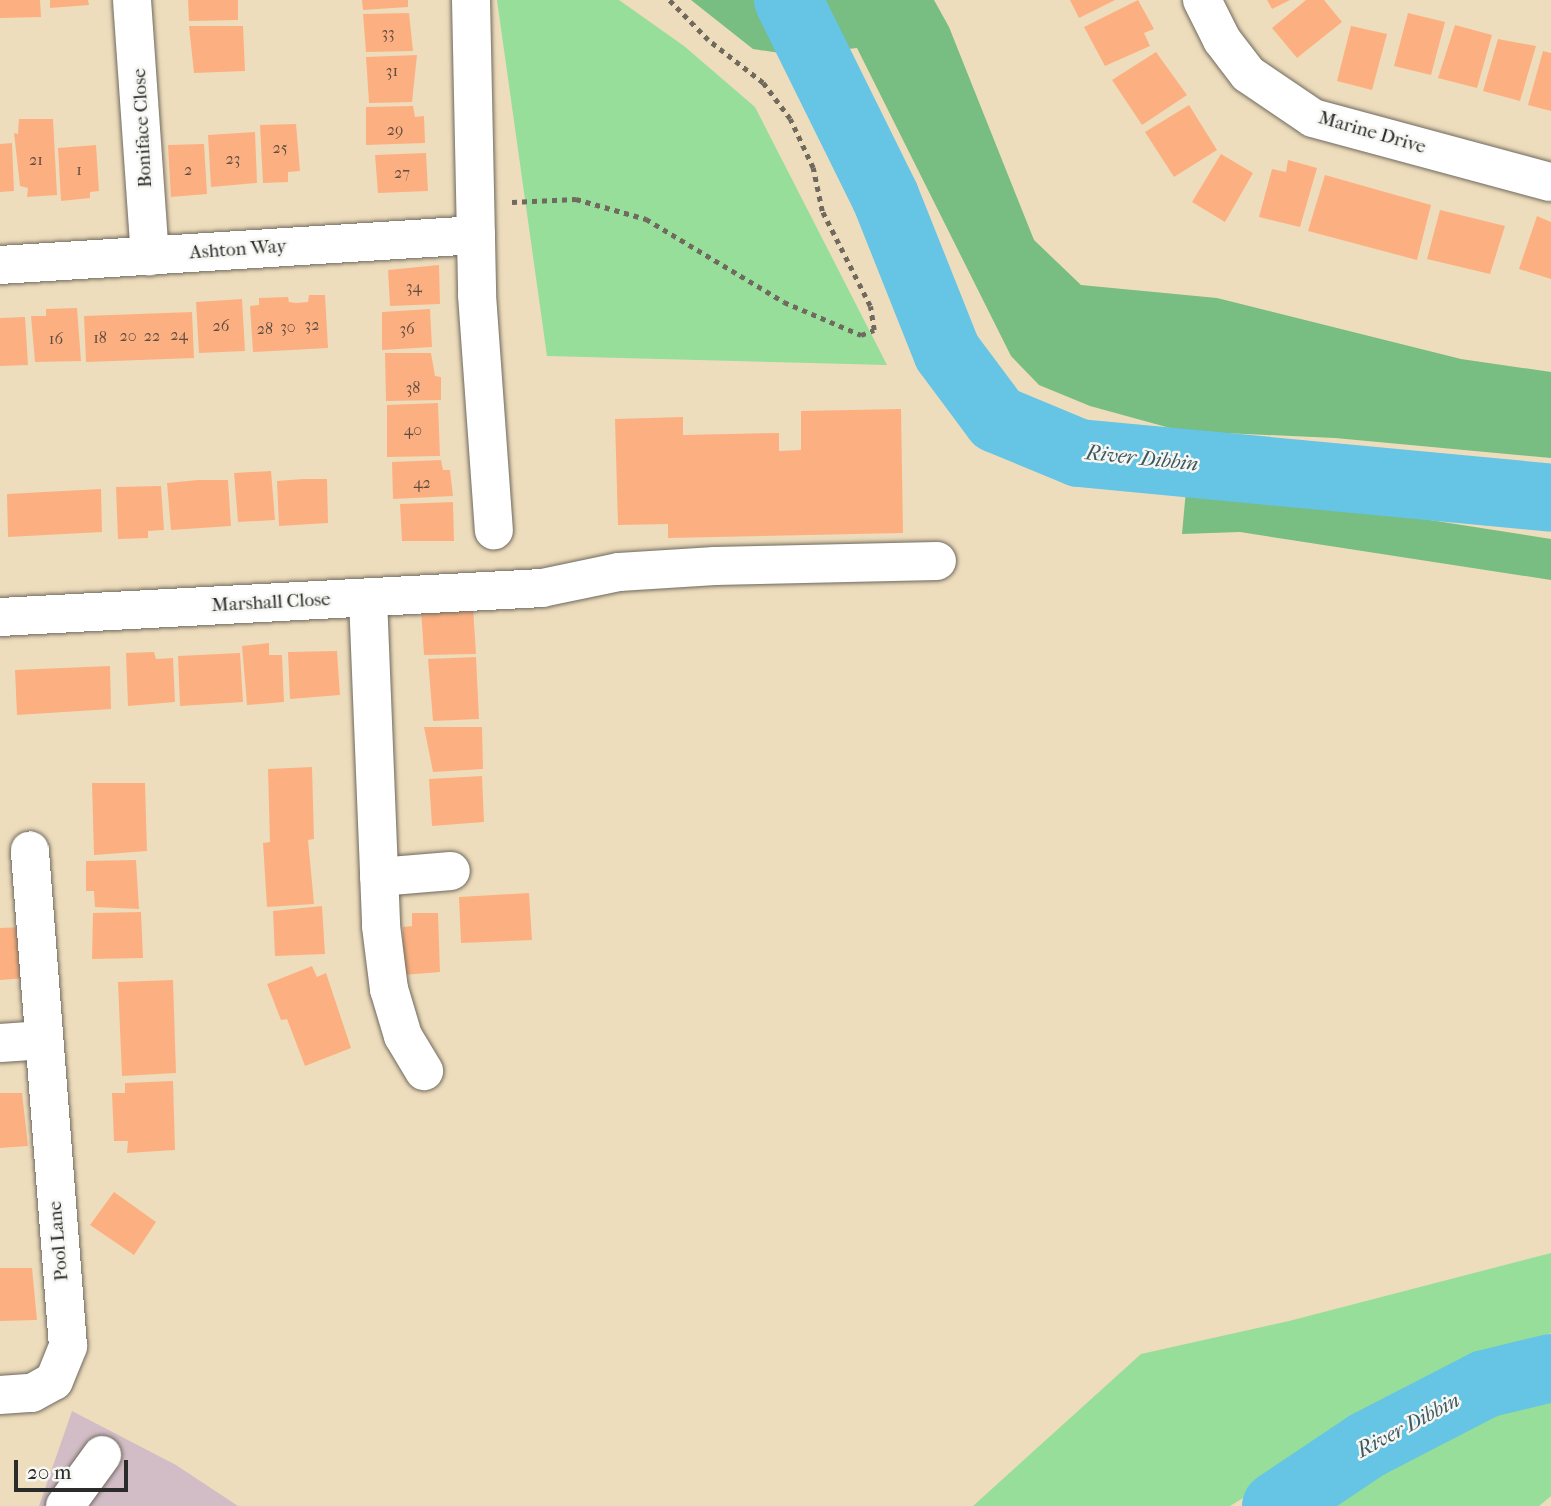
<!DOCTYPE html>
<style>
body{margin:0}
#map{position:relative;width:1551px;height:1506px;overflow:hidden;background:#eeddbc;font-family:"IM FELL French Canon",serif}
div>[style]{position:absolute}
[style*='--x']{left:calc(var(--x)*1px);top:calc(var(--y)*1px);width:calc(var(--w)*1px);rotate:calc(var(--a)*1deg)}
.industrial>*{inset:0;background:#d2bdc7}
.green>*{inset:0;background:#96de99}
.forest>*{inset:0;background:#78bd81}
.river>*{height:68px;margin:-34px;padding:0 34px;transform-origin:34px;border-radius:34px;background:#66c4e4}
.building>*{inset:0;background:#fcb081}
.path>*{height:4.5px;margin-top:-2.25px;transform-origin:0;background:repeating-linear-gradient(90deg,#6f695e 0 5px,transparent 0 10px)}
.roads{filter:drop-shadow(0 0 2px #6f695e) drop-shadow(0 0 2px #6f695e)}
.minor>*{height:38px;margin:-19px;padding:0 19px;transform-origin:19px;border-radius:19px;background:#fff}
span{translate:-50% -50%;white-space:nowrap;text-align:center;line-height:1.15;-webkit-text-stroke:5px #f6f6f2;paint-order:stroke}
.number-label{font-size:16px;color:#5f4c40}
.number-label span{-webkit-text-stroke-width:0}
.street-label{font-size:19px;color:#2b2b2b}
.water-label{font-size:21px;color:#3d5962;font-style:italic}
.scale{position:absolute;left:14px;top:1460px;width:114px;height:32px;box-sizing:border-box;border:4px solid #2b2b2b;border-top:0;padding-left:9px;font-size:21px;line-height:24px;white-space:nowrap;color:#2b2b2b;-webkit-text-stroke:5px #f6f6f2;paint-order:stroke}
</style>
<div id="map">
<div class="industrial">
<i style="clip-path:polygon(72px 1411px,176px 1465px,238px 1506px,39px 1506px)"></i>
</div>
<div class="green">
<i style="clip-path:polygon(497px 0,619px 0,684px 46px,755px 107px,887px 365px,547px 356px)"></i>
<i style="clip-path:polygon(1551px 1253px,1551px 1333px,1447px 1372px,1230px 1506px,973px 1506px,1141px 1354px,1289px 1321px)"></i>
<i style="clip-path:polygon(1551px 1385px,1551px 1496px,1539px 1506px,1306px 1506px,1392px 1449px,1491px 1401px)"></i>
</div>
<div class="forest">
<i style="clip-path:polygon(691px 0,934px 0,949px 27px,1034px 240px,1081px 285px,1217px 298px,1461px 359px,1551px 372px,1551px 458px,1335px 438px,1181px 431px,1090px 406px,1039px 385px,1011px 356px,857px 48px,793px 55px,753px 49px)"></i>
<i style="clip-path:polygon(1186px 490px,1321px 503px,1551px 539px,1551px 580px,1240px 532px,1182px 534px)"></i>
</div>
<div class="river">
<i style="--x:788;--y:0;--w:219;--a:63.7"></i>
<i style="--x:885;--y:196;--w:168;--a:68.3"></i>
<i style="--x:947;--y:352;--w:84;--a:53.3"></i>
<i style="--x:997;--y:419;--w:89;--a:22.5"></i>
<i style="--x:1079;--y:453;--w:474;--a:5.4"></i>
<i style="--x:1276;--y:1506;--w:110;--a:-33.8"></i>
<i style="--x:1367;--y:1445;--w:133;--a:-27.3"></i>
<i style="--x:1485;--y:1384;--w:68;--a:-13.6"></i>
</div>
<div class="building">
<i style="clip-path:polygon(0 0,40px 0,41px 17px,0 18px)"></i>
<i style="clip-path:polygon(50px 0,88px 0,89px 5px,50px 8px)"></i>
<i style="clip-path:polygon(188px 0,238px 0,238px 20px,189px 21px)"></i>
<i style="clip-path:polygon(362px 0,408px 0,408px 7px,363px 10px)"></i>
<i style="clip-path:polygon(1070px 0,1115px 0,1079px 18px)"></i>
<i style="clip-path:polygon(1138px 0,1154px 29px,1144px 33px,1150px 46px,1105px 66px,1084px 27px)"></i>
<i style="clip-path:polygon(1267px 0,1290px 0,1272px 9px)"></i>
<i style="clip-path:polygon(1306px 0,1324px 0,1342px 22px,1297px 58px,1272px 28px)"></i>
<i style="clip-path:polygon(409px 13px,413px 51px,366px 52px,363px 14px)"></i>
<i style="clip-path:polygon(1408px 13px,1445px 22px,1431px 75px,1394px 66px)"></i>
<i style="clip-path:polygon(1455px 25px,1492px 35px,1477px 88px,1438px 78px)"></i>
<i style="clip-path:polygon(189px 26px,243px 26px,245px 71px,194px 73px)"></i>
<i style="clip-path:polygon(1351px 26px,1387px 34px,1372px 90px,1337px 81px)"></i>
<i style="clip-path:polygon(1498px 39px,1536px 46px,1520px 101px,1483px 91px)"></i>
<i style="clip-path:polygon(1543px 51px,1551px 53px,1551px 111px,1528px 105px)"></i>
<i style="clip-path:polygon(1156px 52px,1187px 95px,1142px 125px,1112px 80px)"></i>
<i style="clip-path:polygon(417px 55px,412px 102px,369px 103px,366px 57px)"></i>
<i style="clip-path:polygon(1189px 105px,1217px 150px,1174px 177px,1145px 132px)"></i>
<i style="clip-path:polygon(413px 106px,415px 117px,424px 116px,425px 143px,366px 145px,366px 107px)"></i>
<i style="clip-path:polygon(19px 119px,53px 119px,57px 195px,27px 197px,28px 188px,20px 186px,14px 133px,18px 134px)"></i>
<i style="clip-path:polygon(296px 124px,300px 171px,288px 172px,288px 182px,263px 183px,260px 125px)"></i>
<i style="clip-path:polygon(255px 132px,257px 183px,211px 187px,208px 135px)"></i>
<i style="clip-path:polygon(12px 143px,14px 191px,0 192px,0 144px)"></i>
<i style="clip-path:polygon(204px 144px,207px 194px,171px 197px,168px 145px)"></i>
<i style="clip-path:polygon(96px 145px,99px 191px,90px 192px,90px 198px,61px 201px,58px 148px)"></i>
<i style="clip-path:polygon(426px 153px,428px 191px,378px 193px,375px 155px)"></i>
<i style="clip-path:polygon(1221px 154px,1253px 173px,1225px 222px,1192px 202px)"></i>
<i style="clip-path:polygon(1288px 160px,1317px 168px,1300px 227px,1259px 217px,1272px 169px,1286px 172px)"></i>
<i style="clip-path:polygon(1325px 175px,1431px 205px,1417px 260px,1308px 231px)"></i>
<i style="clip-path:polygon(1440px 210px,1505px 226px,1490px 274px,1427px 259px)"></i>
<i style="clip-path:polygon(1537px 216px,1551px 222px,1551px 279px,1519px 269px)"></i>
<i style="clip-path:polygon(439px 265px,440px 304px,390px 306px,388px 270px)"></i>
<i style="clip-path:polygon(309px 295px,325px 295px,328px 348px,253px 352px,250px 306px,259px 305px,259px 298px,288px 297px,289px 302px,296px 303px,308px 302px)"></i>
<i style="clip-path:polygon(242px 299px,245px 351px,199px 353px,196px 302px)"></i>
<i style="clip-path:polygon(77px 308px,81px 361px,35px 362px,31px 316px,46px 316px,46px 309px)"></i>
<i style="clip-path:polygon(430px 309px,432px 347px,382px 350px,382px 312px)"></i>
<i style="clip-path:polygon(192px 312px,194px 358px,86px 362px,84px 316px)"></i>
<i style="clip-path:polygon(25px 317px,28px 365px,0 366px,0 318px)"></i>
<i style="clip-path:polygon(385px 353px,431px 353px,435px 376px,441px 377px,441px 400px,386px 401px)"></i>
<i style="clip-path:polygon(438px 403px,440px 456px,387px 457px,387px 405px)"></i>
<i style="clip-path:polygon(901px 409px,903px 533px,668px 538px,668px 524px,618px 525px,615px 419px,683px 417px,683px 435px,779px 433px,779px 451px,801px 450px,801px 411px)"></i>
<i style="clip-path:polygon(441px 460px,443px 470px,450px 470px,453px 496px,393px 499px,392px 462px)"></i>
<i style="clip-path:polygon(271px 471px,275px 520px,238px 522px,234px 473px)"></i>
<i style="clip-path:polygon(303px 479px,327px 479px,328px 523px,279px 526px,277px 481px)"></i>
<i style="clip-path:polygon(198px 480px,228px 480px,231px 526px,171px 530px,167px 483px)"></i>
<i style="clip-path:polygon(161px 486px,164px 530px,148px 531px,148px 538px,118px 539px,116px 487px)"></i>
<i style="clip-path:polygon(101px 489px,102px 532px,8px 537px,7px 494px)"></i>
<i style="clip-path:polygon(453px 502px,454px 541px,402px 541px,400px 504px)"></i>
<i style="clip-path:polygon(473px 607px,476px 654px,424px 655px,421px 608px)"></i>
<i style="clip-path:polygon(269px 643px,269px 655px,282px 655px,284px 702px,247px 705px,242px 646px)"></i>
<i style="clip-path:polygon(337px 651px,340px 695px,290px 699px,288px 652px)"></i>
<i style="clip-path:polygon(154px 652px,156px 659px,173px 658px,175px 702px,128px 706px,126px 653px)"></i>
<i style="clip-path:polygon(240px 653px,243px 702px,180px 706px,178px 656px)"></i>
<i style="clip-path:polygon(476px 657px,479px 719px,433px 721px,428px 659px)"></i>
<i style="clip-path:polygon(110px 666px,111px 709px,17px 715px,15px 670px)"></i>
<i style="clip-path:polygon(424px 727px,482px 727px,483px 769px,433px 772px)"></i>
<i style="clip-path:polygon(312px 767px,314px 839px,308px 840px,314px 904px,267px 907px,263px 843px,270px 842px,268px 769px)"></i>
<i style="clip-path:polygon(482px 776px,484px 822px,432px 826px,429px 779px)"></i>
<i style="clip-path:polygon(92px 783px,145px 783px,147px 851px,94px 855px)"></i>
<i style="clip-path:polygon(136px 860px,139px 909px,95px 907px,94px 891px,86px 891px,86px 861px)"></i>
<i style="clip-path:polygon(529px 893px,532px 940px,461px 943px,459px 897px)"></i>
<i style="clip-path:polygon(322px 906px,325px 954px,275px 956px,273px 911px)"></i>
<i style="clip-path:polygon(141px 912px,143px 958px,92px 959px,93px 913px)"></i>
<i style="clip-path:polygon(412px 913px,438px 913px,440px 972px,403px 975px,403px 927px,412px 926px)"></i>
<i style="clip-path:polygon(23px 927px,28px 978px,0 980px,0 928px)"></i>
<i style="clip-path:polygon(312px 966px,317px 977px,326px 973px,351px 1048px,305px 1066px,287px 1019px,281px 1020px,267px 984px)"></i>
<i style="clip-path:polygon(173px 980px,176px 1073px,122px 1076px,118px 982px)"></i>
<i style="clip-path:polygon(173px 1081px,175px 1150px,127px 1153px,128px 1141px,114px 1141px,112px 1093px,125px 1093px,125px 1083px)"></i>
<i style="clip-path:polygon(0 1093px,22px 1093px,28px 1146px,0 1148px)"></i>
<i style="clip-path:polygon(114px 1192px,156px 1222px,134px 1255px,90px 1225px)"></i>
<i style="clip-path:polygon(0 1268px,32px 1268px,37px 1320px,0 1321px)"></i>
</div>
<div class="path">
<i style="--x:512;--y:202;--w:64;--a:-2.7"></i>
<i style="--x:576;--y:199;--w:73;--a:15.9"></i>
<i style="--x:646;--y:219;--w:161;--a:31"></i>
<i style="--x:784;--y:302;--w:84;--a:23.2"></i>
<i style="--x:861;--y:335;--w:14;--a:-21"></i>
<i style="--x:874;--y:330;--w:24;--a:-99"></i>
<i style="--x:870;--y:306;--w:106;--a:-116.8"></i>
<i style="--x:822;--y:211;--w:44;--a:-101.8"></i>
<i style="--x:813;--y:168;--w:54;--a:-115.1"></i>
<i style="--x:790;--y:119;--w:45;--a:-126.9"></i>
<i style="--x:763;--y:83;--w:70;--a:-142"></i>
<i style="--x:708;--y:40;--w:56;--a:-134.3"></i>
</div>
<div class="roads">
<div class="minor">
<i style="--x:132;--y:0;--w:257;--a:86"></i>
<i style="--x:471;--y:0;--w:295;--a:88.8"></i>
<i style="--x:477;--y:295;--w:236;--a:85.9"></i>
<i style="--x:1202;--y:0;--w:45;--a:63.4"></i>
<i style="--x:1222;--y:40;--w:43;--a:52.6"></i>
<i style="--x:1248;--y:74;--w:78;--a:34.1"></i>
<i style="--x:1313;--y:118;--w:246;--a:15.1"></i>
<i style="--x:0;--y:265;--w:477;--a:-3.6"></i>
<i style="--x:368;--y:598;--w:328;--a:87.7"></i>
<i style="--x:381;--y:926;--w:64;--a:82.8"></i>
<i style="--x:389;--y:989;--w:49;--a:73.4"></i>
<i style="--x:403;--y:1036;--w:41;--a:59"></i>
<i style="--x:0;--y:617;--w:543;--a:-3.06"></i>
<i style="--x:542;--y:588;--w:79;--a:-11.7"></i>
<i style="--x:619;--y:572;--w:96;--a:-3.6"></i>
<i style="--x:715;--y:566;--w:222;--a:-1.3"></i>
<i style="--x:379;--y:877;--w:72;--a:-4.8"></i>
<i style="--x:0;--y:1043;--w:43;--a:-4"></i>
<i style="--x:0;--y:1395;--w:32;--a:-4"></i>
<i style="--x:32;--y:1393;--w:25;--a:-29"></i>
<i style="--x:54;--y:1381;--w:38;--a:-68"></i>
<i style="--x:68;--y:1346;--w:497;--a:-94.4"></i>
<i style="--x:65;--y:1506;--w:63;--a:-54"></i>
</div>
</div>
<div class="number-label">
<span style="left:388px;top:33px">33</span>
<span style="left:392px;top:71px">31</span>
<span style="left:395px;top:130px">29</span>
<span style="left:280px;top:148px">25</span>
<span style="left:233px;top:159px">23</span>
<span style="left:36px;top:160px">21</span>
<span style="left:79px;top:170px">1</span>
<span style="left:188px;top:170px">2</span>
<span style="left:402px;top:173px">27</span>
<span style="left:414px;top:287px">34</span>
<span style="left:312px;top:325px">32</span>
<span style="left:221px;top:326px">26</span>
<span style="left:288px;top:327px">30</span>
<span style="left:265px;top:329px">28</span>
<span style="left:407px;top:329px">36</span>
<span style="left:179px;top:335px">24</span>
<span style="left:128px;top:336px">20</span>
<span style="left:152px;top:336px">22</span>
<span style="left:100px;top:338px">18</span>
<span style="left:56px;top:339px">16</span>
<span style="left:413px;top:388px">38</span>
<span style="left:413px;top:430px">40</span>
<span style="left:422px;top:483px">42</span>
</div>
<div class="street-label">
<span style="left:143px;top:128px;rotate:-93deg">Boniface Close</span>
<span style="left:1372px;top:133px;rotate:16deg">Marine Drive</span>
<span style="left:238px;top:250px;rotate:-4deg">Ashton Way</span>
<span style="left:271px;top:603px;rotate:-3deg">Marshall Close</span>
<span style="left:59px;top:1241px;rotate:-95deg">Pool Lane</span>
</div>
<div class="water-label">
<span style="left:1142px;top:458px;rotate:6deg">River Dibbin</span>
<span style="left:1408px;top:1425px;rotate:-28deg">River Dibbin</span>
</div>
<div class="scale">20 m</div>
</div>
